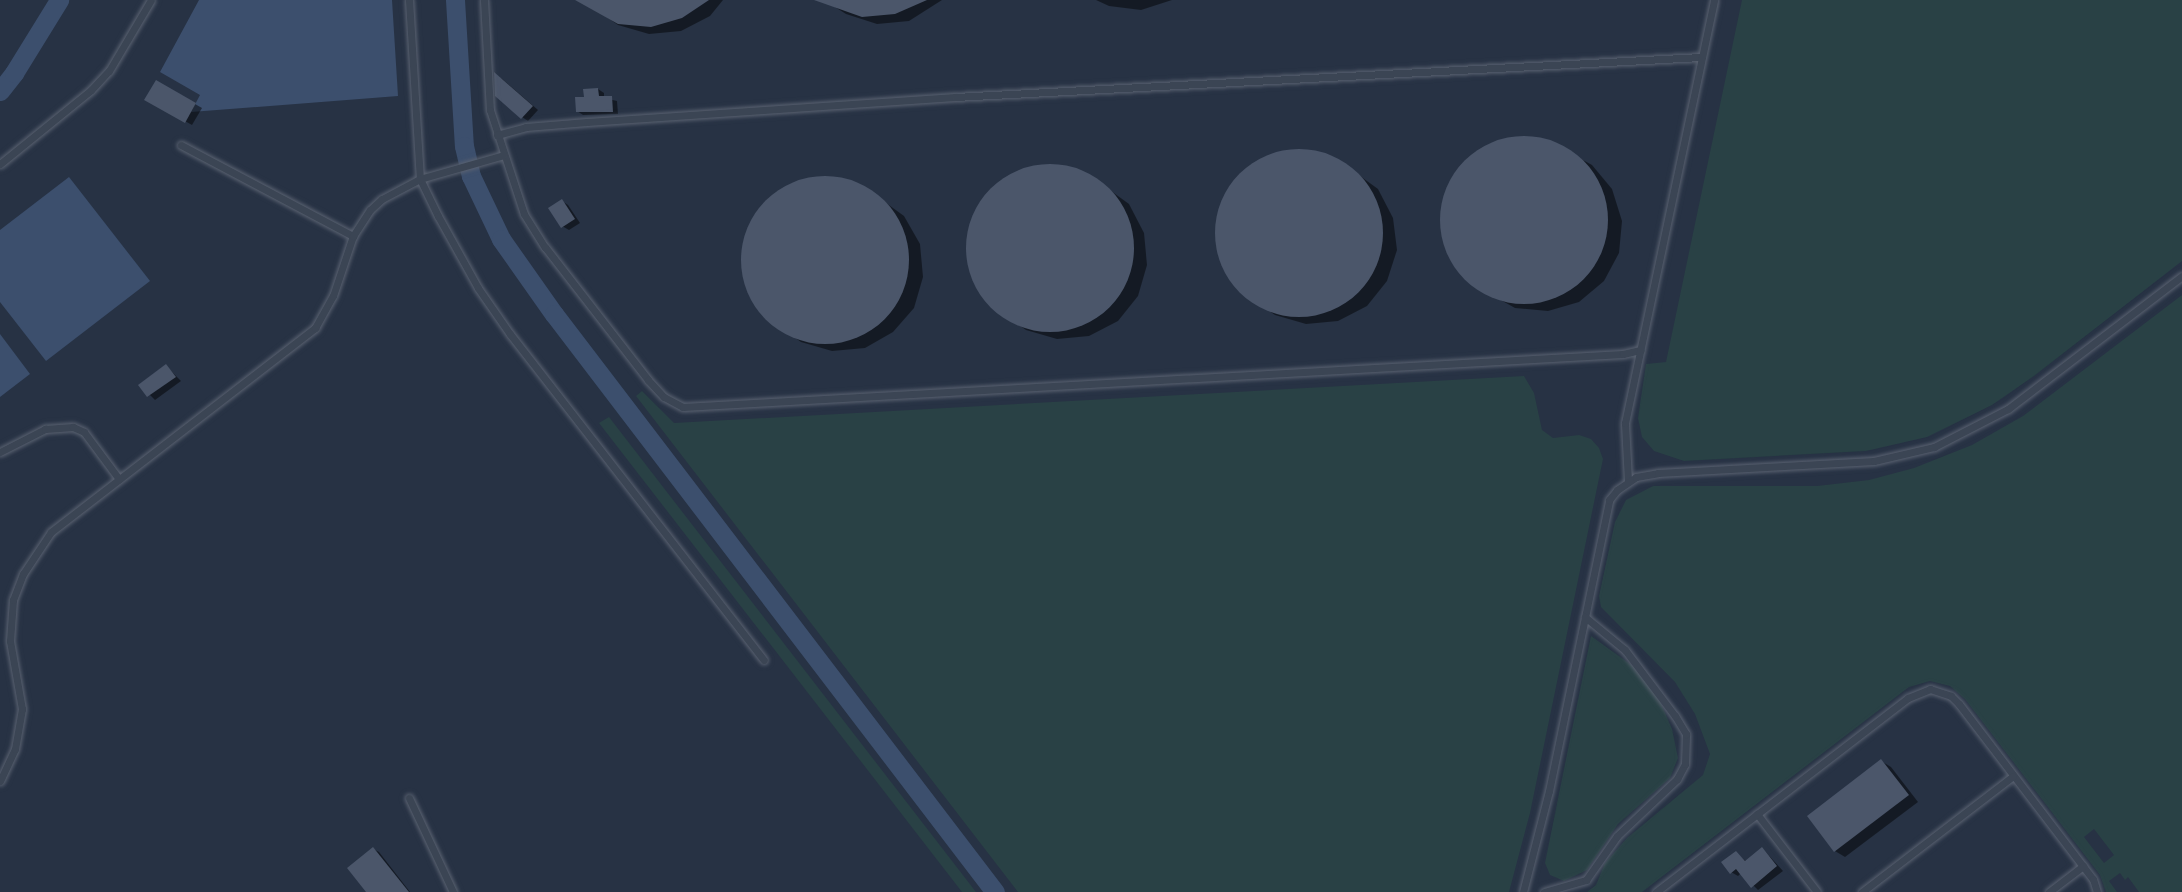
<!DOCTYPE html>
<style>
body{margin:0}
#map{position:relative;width:2182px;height:892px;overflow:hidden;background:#273244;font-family:Inter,sans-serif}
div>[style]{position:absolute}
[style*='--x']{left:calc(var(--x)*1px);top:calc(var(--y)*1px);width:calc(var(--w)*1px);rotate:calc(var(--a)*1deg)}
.green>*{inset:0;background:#294145}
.water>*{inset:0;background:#3c4f6d}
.shadow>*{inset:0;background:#0007}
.canal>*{height:19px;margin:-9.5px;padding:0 9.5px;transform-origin:9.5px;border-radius:9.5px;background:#3c4f6d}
.building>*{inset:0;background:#4b566a}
.round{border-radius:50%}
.roads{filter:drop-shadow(0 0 2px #5a6271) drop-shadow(0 0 2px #5a6271)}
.service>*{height:7px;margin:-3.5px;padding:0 3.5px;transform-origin:3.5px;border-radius:3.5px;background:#3b4554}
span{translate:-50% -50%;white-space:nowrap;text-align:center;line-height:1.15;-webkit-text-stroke:5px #202939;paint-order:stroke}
</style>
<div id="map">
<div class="green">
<i style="clip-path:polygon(1742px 0,2182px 0,2182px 261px,2034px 376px,1992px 405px,1927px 437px,1866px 451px,1684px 461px,1654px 451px,1642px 437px,1638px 418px,1646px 364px,1666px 362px)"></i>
<i style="clip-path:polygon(evenodd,2182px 295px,2182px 892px,2139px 892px,2128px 877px,2125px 880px,2120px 873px,2109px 881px,2117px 892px,2106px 892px,2100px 875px,1965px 699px,1950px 686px,1930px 681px,1909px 687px,1642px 892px,1587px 892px,1596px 885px,1605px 863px,1627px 838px,1703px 775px,1710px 754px,1695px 714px,1675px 682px,1601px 607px,1599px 596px,1615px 522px,1626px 500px,1653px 486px,1817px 486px,1869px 480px,1914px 468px,1972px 445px,2023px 416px,2182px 295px,2094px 829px,2114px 855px,2104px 863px,2084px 837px,2094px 829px)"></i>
<i style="clip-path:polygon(1524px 376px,1534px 393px,1542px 430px,1553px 438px,1579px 435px,1591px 439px,1599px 448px,1603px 459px,1530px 813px,1509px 892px,1018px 892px,636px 396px,642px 391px,674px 423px)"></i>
<i style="clip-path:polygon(609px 417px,976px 892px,962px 892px,599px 423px)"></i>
<i style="clip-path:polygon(1591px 636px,1637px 669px,1659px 699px,1672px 729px,1678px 758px,1670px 778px,1618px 824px,1587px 870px,1564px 881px,1550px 875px,1545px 863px)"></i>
</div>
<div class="water">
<i style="clip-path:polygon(199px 0,392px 0,398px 96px,191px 112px,200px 95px,160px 72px)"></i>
<i style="clip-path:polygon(69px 177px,150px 281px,46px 361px,0 302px,0 230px)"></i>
<i style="clip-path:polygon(0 334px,30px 374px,0 397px)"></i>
</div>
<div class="shadow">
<i style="clip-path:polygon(583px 0,723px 0,710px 16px,681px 31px,649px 34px,618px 25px)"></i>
<i style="clip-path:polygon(824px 0,942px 0,909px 21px,877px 24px,846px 14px)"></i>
<i style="clip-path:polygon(1096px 0,1172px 0,1141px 10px,1109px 6px)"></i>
<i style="clip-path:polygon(501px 78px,538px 110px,528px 121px,522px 117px)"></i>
<i style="clip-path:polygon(156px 82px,202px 108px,192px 125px,146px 99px)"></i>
<i style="clip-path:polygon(598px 89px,604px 93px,604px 98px,617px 101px,618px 114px,583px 115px,577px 111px)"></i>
<i style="clip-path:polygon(1516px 138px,1548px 141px,1592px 165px,1612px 189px,1622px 221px,1619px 253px,1604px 281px,1579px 302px,1548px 311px,1515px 308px,1472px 284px,1451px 259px,1442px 228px,1445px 196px,1460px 168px,1485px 147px)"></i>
<i style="clip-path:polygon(1307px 151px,1338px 160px,1378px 189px,1393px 218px,1397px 250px,1387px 281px,1367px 306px,1338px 321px,1306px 324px,1275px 315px,1235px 286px,1220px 257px,1216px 225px,1226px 194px,1246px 169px,1275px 154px)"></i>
<i style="clip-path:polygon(1058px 166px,1089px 175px,1129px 204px,1144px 233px,1147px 265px,1138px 296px,1118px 321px,1089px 336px,1057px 339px,1026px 330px,986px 301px,970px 272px,967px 240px,976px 210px,997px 184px,1025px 169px)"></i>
<i style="clip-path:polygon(833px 178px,864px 187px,904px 216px,920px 244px,923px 277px,914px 308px,893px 332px,865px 348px,832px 351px,801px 342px,761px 313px,746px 284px,743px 252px,752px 221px,772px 196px,801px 181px)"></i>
<i style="clip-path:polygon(562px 201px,568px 205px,580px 223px,569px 230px,562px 226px)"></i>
<i style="clip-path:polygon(166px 366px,181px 381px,155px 400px,140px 385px)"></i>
<i style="clip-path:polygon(1881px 761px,1891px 767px,1918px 802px,1845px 857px,1835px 851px)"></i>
<i style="clip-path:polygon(373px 849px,379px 852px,410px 892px,369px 892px)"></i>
<i style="clip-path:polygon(1763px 849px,1783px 871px,1758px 890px,1741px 873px,1738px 876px,1731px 872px,1736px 853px,1747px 862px)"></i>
</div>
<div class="canal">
<i style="--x:455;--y:0;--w:146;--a:86.5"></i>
<i style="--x:464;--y:146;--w:31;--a:77"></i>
<i style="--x:471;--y:176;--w:70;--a:64.5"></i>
<i style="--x:501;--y:239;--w:92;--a:54.8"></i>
<i style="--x:554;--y:314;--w:727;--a:52.66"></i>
<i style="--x:0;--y:91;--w:23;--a:-52"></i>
<i style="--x:14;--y:73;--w:86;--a:-58.3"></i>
</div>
<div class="building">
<i style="clip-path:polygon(575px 0,709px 0,682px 18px,651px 27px,618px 24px)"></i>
<i style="clip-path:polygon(814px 0,927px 0,895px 14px,862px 17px)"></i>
<i style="clip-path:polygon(494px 72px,533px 106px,521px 119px,495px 96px)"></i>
<i style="clip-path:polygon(156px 80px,196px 103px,185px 123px,144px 100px)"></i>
<i style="clip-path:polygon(598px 88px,599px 96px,612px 96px,613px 112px,576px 112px,575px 97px,584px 97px,583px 89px)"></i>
<i class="round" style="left:1440px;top:136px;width:168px;height:168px"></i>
<i class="round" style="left:1215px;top:149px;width:168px;height:168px"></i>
<i class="round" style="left:966px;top:164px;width:168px;height:168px"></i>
<i class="round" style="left:741px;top:176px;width:168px;height:168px"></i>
<i style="clip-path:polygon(562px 199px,575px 219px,561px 228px,548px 208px)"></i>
<i style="clip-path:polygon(166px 364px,176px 377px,147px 397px,138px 385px)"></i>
<i style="clip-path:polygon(1881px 759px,1909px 795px,1834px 852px,1807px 816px)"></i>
<i style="clip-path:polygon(373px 847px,409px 892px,366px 892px,347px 868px)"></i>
<i style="clip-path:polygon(1762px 847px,1777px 866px,1751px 888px,1736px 869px,1730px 874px,1721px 862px,1736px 851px,1745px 861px)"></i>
</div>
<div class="roads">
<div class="service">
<i style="--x:409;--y:0;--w:179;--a:86.5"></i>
<i style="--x:420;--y:179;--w:41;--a:64.1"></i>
<i style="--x:438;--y:216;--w:82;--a:60.9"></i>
<i style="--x:478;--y:288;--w:56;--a:55.2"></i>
<i style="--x:510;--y:334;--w:413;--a:52.1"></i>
<i style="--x:484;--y:0;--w:110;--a:86.9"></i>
<i style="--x:490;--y:110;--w:109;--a:71.9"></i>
<i style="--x:524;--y:214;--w:39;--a:58"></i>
<i style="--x:545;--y:247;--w:168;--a:52.2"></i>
<i style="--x:648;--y:380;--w:23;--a:47"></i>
<i style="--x:664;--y:397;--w:21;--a:28"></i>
<i style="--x:683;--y:407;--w:941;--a:-3.23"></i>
<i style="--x:1623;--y:354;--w:18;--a:-13"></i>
<i style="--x:497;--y:135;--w:30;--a:-15"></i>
<i style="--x:526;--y:127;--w:61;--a:-4.7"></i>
<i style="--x:587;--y:122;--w:369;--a:-3.9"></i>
<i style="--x:955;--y:97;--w:746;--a:-3.07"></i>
<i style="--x:181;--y:145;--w:195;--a:27.9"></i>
<i style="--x:0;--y:164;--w:117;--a:-39.1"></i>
<i style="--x:91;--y:90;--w:26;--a:-47"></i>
<i style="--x:109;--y:71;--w:82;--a:-59.4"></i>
<i style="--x:0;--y:452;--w:51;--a:-27.1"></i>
<i style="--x:45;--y:429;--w:28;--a:-4"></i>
<i style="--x:73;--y:427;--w:12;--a:24"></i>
<i style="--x:84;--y:432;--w:59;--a:53.3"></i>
<i style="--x:1628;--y:481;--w:58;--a:-93"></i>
<i style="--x:1625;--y:423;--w:432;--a:-78.1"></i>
<i style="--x:0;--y:781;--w:35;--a:-65"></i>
<i style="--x:15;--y:749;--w:41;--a:-80.1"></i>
<i style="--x:22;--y:709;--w:69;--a:-100"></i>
<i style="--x:10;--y:641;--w:41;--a:-85.8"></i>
<i style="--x:13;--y:600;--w:28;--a:-69"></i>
<i style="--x:23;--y:574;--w:50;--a:-56.3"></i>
<i style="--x:51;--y:532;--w:334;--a:-37.7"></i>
<i style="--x:315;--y:328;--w:37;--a:-61"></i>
<i style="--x:333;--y:296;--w:63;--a:-71.6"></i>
<i style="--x:353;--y:236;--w:31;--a:-57"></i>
<i style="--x:370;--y:210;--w:16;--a:-43"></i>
<i style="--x:382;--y:199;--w:43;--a:-27.8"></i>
<i style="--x:420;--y:179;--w:87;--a:-15.9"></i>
<i style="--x:409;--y:798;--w:104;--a:64.9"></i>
<i style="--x:1757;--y:814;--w:98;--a:52.4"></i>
<i style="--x:1523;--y:892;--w:104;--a:-75.6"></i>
<i style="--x:1549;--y:791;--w:297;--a:-78.3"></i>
<i style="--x:1609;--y:500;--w:13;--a:-51"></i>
<i style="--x:1617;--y:490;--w:23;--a:-34"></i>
<i style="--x:1636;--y:477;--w:22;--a:-10"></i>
<i style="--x:1658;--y:473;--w:216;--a:-3.2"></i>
<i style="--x:1874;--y:461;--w:62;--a:-13.1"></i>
<i style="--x:1934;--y:447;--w:83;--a:-27.2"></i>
<i style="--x:2008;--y:409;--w:219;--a:-37.4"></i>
<i style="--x:1544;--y:892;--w:44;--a:-15.9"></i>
<i style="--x:1586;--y:880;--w:54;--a:-54.8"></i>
<i style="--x:1617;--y:836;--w:83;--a:-43.5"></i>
<i style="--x:1677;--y:779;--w:17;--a:-62"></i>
<i style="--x:1685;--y:764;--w:30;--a:-88"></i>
<i style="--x:1686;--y:734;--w:21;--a:-121"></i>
<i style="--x:1675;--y:716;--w:83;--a:-127.1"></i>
<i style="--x:1625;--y:650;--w:52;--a:-140.5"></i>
<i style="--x:1656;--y:892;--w:318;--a:-37.6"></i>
<i style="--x:1908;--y:698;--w:24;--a:-22"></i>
<i style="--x:1930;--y:689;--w:22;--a:18"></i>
<i style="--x:1951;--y:696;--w:11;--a:45"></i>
<i style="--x:1959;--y:704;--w:220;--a:52.6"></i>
<i style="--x:2093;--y:879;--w:14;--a:73"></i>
<i style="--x:1862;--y:892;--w:190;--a:-37.5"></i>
<i style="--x:2049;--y:892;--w:43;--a:-37.4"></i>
</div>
</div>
</div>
